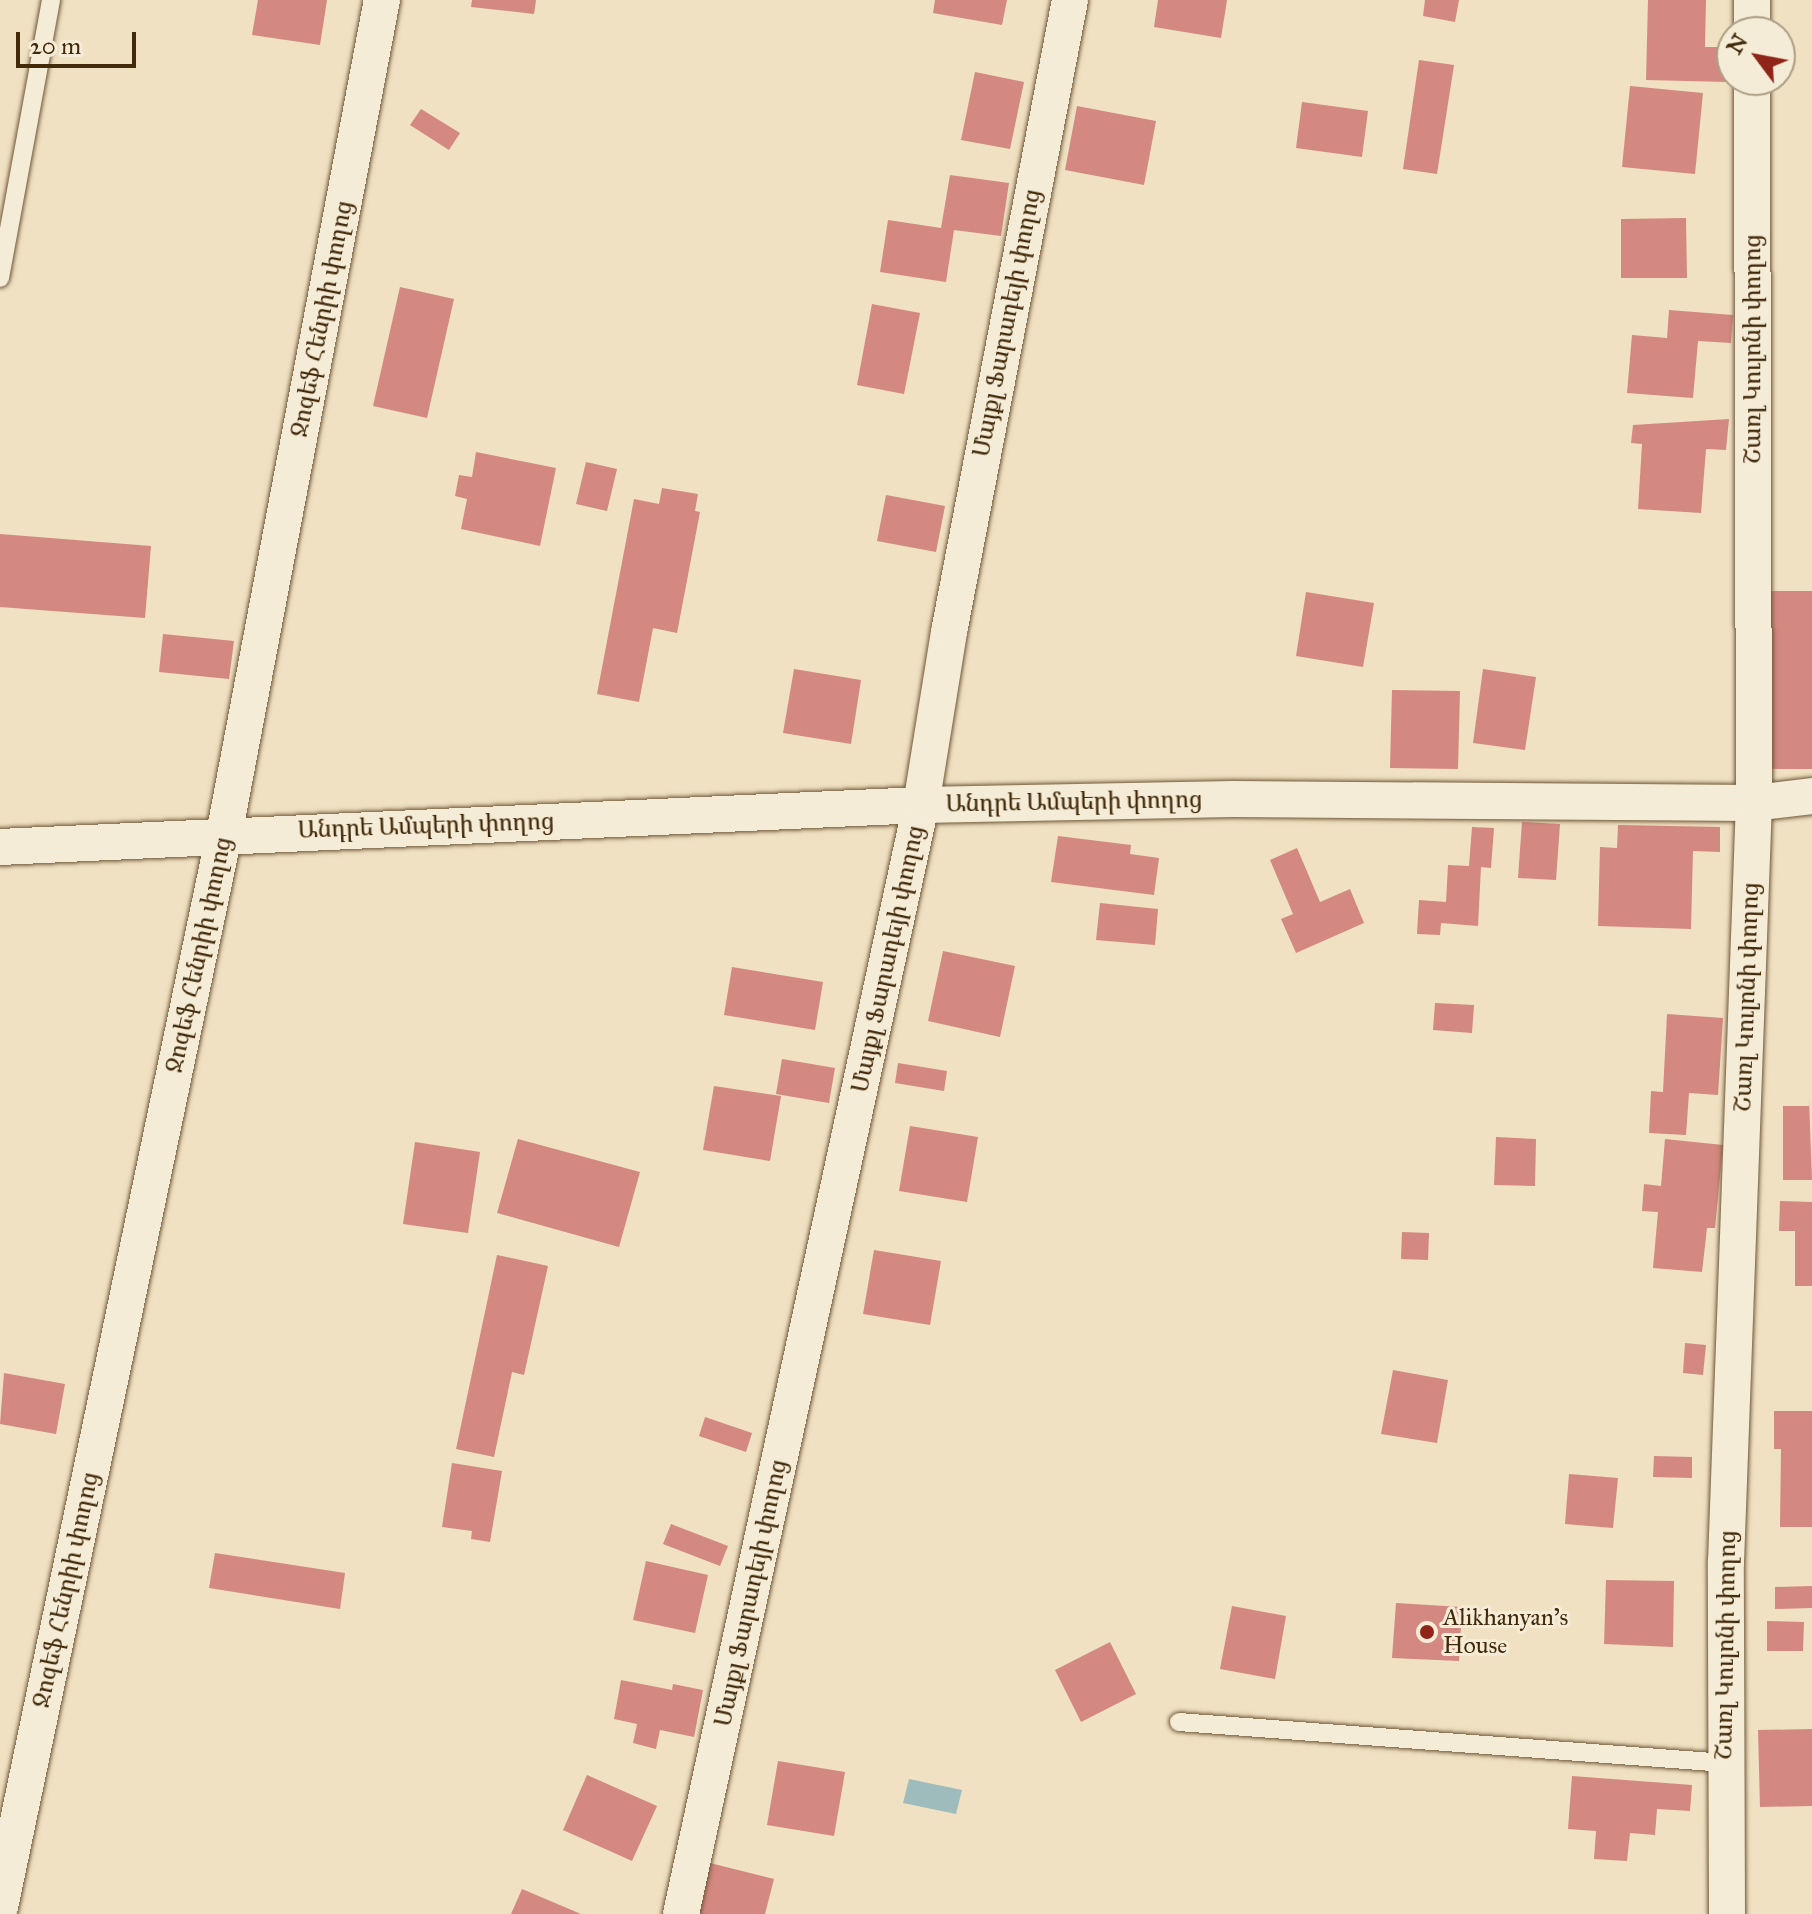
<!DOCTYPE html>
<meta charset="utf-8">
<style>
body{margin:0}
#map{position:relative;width:1812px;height:1914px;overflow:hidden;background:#f0e1c2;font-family:"IM FELL Great Primer","Noto Serif Armenian",serif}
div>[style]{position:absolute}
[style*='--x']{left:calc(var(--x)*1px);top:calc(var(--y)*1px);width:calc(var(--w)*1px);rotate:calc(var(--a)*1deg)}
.water>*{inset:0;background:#9dbcbb}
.building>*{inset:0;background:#d38881}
.roads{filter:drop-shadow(0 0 2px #6e5737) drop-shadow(0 0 2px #6e5737)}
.lane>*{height:18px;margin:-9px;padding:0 9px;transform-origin:9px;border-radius:9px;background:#f5ecd7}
.street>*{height:36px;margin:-18px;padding:0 18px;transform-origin:18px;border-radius:18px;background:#f5ecd7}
.dots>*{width:22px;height:22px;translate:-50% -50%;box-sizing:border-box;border:4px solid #f5ecd7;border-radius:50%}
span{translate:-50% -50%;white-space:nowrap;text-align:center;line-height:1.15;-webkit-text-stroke:6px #f5ecd7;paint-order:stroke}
.street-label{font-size:24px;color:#422909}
.poi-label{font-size:24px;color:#422909}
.left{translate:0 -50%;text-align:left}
.north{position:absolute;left:1716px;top:16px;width:80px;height:80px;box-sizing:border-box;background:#f5ecd7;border:2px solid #ad9e85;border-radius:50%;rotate:302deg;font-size:22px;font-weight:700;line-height:32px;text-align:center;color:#422909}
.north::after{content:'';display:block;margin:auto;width:28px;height:36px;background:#8f2418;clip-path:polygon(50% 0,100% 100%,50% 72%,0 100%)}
.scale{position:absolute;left:16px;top:32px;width:120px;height:36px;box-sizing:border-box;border:4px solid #422909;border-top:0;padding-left:10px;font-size:24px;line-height:28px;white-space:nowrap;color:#422909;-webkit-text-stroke:6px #f5ecd7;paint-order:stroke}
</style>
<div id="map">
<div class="water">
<i style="clip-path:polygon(909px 1779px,962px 1790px,956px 1814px,903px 1803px)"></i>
</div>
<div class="building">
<i style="clip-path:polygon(258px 0,327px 0,320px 45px,252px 35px)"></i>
<i style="clip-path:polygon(472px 0,536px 0,534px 14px,471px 7px)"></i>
<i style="clip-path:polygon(935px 0,1007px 0,1002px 25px,933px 13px)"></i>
<i style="clip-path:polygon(1158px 0,1227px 0,1221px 38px,1154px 27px)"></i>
<i style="clip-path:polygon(1425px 0,1459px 0,1455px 22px,1423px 16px)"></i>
<i style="clip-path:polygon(1648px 0,1706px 0,1705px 47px,1727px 47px,1727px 82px,1646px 80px)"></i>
<i style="clip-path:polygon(1419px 60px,1454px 65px,1437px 174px,1403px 169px)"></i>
<i style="clip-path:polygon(975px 72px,1024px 82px,1010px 149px,961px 140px)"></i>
<i style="clip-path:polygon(1630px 86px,1703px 93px,1695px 174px,1622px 167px)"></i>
<i style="clip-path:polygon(1302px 102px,1368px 111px,1362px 157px,1296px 148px)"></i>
<i style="clip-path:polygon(1077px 106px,1156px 121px,1144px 185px,1065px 170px)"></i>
<i style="clip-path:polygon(421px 109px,460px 133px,449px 150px,410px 125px)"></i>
<i style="clip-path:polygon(950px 175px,1009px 183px,1001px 236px,954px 230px,946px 282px,880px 272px,888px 220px,941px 228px)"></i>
<i style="clip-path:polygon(1686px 218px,1687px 278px,1621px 278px,1621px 219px)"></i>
<i style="clip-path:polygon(400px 287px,454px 299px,427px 418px,373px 406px)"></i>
<i style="clip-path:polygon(872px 304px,920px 313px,904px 394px,857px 385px)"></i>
<i style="clip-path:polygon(1669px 310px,1733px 315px,1731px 343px,1698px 341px,1693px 398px,1627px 393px,1632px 335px,1667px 338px)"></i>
<i style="clip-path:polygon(1729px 419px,1726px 450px,1706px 449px,1701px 513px,1638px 509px,1642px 444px,1631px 443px,1633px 425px)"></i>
<i style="clip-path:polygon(476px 452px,556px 468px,540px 546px,461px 529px,467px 499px,455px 496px,459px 475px,472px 477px)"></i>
<i style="clip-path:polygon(586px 462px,617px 469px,607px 511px,576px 504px)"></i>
<i style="clip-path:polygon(662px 488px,698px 494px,695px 511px,700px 512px,677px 633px,653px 628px,639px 702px,597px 694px,634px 499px,659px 504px)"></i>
<i style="clip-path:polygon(886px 495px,945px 506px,936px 552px,877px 541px)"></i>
<i style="clip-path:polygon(0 534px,151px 546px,145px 618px,0 607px)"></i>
<i style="clip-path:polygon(1771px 591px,1812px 591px,1812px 769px,1770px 769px)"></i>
<i style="clip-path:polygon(1306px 592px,1374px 603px,1363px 667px,1296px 656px)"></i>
<i style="clip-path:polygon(163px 634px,234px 641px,229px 679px,159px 672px)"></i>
<i style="clip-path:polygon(794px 669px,861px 680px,851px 744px,783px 733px)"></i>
<i style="clip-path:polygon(1483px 669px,1536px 677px,1525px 750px,1473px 743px)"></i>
<i style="clip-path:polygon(1392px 690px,1460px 691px,1458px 769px,1390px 768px)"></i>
<i style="clip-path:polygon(1522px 822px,1560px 824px,1556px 880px,1518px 878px)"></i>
<i style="clip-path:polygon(1618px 825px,1720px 827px,1720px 852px,1693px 851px,1691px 929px,1598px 926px,1600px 847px,1617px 848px)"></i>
<i style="clip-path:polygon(1472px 827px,1494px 828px,1491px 868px,1481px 867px,1478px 926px,1441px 923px,1440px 935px,1417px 934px,1419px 900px,1446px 902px,1448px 865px,1469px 866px)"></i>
<i style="clip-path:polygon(1058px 836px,1131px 845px,1130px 854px,1159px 858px,1154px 895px,1051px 882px)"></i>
<i style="clip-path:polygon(1297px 848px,1320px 902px,1350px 889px,1364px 923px,1296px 953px,1281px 919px,1293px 914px,1270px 860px)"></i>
<i style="clip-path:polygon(1100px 903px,1158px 909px,1155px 945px,1096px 940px)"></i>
<i style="clip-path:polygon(943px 951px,1015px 966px,1000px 1037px,928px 1021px)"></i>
<i style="clip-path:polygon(732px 967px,823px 982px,815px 1030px,724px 1015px)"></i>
<i style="clip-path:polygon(1435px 1003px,1474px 1005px,1472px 1033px,1433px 1030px)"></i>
<i style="clip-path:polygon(1667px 1014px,1723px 1018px,1718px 1095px,1689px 1093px,1686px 1135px,1649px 1133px,1651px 1091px,1663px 1092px)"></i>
<i style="clip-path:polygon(782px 1059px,835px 1068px,829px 1103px,776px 1094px)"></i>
<i style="clip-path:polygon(898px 1063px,947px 1071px,944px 1091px,895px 1083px)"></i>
<i style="clip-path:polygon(714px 1086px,781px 1096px,770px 1161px,703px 1150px)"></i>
<i style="clip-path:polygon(1809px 1099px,1812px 1180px,1783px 1180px,1783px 1106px,1809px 1106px)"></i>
<i style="clip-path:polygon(910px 1126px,978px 1137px,967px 1202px,899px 1191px)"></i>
<i style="clip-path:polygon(1496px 1137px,1536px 1139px,1535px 1186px,1494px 1185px)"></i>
<i style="clip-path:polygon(518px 1139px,640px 1172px,619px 1247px,497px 1213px)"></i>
<i style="clip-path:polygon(1665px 1139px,1723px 1145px,1715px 1228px,1707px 1228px,1702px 1272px,1653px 1268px,1658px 1212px,1642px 1211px,1644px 1184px,1661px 1186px)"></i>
<i style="clip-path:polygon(415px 1142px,480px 1152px,468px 1233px,403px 1224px)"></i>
<i style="clip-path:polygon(1780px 1201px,1812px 1202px,1812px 1286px,1795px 1286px,1795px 1231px,1779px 1231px)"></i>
<i style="clip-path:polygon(1402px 1232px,1429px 1233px,1428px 1260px,1401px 1259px)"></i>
<i style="clip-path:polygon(874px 1250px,941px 1261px,930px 1325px,863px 1314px)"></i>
<i style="clip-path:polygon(497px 1255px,548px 1266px,524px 1375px,512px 1372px,494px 1457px,456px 1449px)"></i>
<i style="clip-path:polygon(1685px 1343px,1706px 1345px,1703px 1375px,1683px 1373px)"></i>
<i style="clip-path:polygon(1393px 1370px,1448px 1380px,1437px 1443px,1381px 1434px)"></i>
<i style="clip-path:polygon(4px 1373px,65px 1384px,56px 1434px,0 1424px)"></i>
<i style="clip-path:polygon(1774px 1411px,1812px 1411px,1812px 1527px,1780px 1527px,1781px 1449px,1774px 1449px)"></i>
<i style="clip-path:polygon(705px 1417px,752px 1433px,746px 1452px,699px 1436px)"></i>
<i style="clip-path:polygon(1654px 1456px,1692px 1457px,1692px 1478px,1653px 1477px)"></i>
<i style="clip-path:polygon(452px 1463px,502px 1471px,490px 1542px,471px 1539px,472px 1531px,442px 1527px)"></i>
<i style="clip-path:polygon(1569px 1474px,1618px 1478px,1613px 1528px,1565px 1524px)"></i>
<i style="clip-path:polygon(671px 1524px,728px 1546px,720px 1566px,663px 1544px)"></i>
<i style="clip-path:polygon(215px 1553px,345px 1573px,340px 1609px,209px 1588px)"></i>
<i style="clip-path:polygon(646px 1561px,708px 1575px,695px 1633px,633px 1620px)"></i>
<i style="clip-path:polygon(1606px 1580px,1674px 1581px,1673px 1647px,1604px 1644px)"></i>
<i style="clip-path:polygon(1812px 1586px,1812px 1608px,1775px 1609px,1775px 1587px)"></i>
<i style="clip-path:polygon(1396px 1603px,1462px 1607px,1459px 1661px,1392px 1658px)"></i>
<i style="clip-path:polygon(1232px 1606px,1286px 1616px,1275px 1679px,1220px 1669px)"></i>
<i style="clip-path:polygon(1767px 1621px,1804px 1622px,1803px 1651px,1767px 1651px)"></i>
<i style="clip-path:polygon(1110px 1642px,1136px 1694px,1081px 1722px,1055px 1670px)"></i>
<i style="clip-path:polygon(621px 1680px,672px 1690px,673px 1684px,703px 1690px,694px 1737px,660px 1730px,656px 1749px,633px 1743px,637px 1724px,614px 1719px)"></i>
<i style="clip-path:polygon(1812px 1729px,1812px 1806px,1760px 1807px,1758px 1730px)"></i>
<i style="clip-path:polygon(778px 1761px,845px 1772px,834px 1836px,767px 1825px)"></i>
<i style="clip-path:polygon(587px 1775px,657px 1806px,632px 1861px,563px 1830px)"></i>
<i style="clip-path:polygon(1572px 1776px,1692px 1785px,1690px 1811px,1657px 1809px,1655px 1835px,1630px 1833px,1627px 1861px,1594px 1859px,1596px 1831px,1568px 1829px)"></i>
<i style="clip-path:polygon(710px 1863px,774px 1879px,765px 1914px,697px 1914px)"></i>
<i style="clip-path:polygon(522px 1889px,581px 1914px,511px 1914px)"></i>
</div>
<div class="roads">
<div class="lane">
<i style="--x:0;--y:278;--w:283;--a:-79.6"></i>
<i style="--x:1179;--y:1722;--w:548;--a:4.29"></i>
</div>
<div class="street">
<i style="--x:1752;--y:0;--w:32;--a:90"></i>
<i style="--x:0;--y:847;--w:922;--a:-2.61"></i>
<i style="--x:921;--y:805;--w:312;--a:-1.1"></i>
<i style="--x:1233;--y:799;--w:521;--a:0.44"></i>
<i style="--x:1754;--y:803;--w:58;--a:-6.9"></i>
<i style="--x:0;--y:1907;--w:1095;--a:-78.2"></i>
<i style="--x:224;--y:835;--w:850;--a:-79.29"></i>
<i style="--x:681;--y:1914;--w:1135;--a:-77.79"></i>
<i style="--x:921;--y:805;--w:175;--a:-80.8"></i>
<i style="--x:949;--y:632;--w:643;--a:-79.16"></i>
<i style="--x:1727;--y:1914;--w:352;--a:-90.2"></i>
<i style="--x:1726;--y:1562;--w:760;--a:-87.89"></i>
<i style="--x:1754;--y:803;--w:723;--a:-90.16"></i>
</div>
</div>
<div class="dots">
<i style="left:1427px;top:1632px;background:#8f2418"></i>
</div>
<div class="street-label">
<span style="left:322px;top:319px;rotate:-79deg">Ջոզեֆ Հենրիի փողոց</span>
<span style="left:1007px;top:323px;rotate:-79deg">Մայքլ Ֆարադեյի փողոց</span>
<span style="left:1753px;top:349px;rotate:-90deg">Շառլ Կուլոնի փողոց</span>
<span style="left:1074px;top:802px;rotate:-1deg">Անդրե Ամպերի փողոց</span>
<span style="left:426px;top:826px;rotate:-2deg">Անդրե Ամպերի փողոց</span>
<span style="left:199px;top:955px;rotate:-78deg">Ջոզեֆ Հենրիի փողոց</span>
<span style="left:888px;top:959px;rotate:-78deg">Մայքլ Ֆարադեյի փողոց</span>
<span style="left:1747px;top:997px;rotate:-88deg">Շառլ Կուլոնի փողոց</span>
<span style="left:66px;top:1590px;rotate:-78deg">Ջոզեֆ Հենրիի փողոց</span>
<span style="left:751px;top:1593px;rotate:-78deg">Մայքլ Ֆարադեյի փողոց</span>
<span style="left:1726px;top:1645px;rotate:-89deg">Շառլ Կուլոնի փողոց</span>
</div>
<div class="poi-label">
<span class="left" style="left:1443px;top:1632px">Alikhanyan's<br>House</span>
</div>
<div class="north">N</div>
<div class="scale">20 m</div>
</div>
